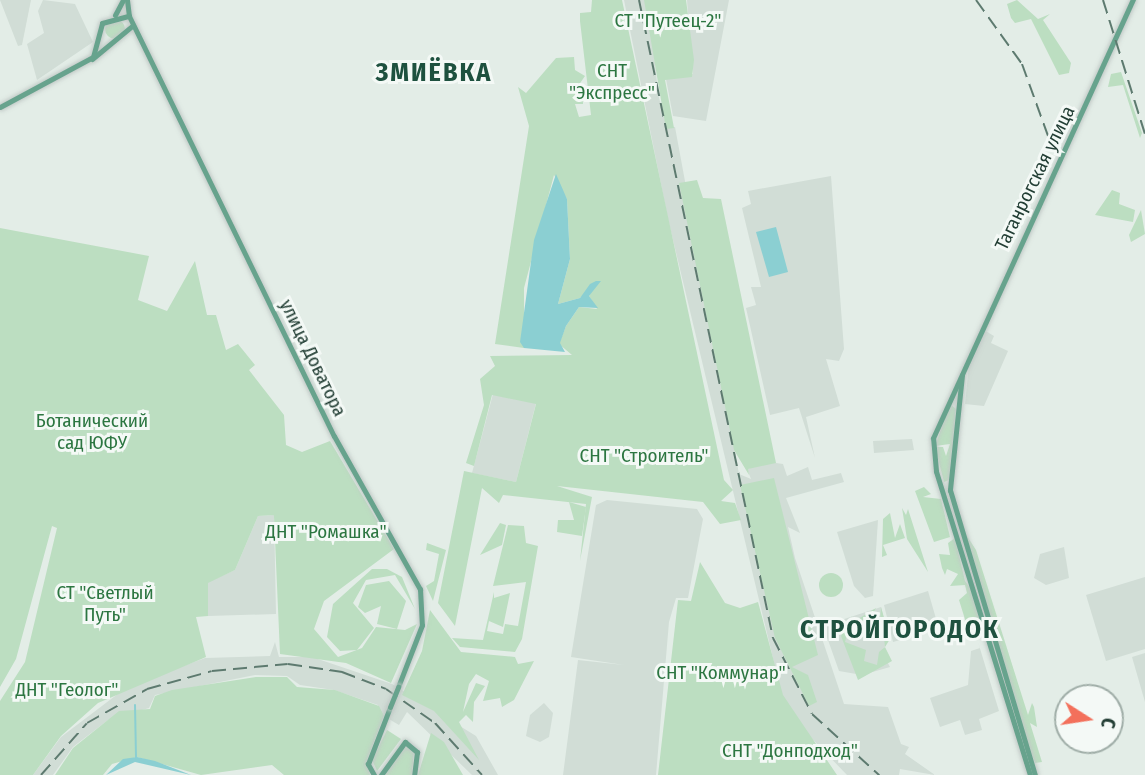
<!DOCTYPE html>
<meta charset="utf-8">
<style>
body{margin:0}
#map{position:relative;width:1145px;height:775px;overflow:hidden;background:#e3ede7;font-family:"Fira Sans Condensed",sans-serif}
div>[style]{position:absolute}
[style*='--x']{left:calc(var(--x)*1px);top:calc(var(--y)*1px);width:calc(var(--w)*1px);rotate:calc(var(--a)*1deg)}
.built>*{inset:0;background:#d1ddd6}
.green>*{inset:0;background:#bcdec1}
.round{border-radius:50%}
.water>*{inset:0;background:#8bcfd2}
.stream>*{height:2px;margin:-1px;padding:0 1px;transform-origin:1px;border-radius:1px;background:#8bcfd2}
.roads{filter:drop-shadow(0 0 2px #c1c9c6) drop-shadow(0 0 2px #c1c9c6)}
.major>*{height:5px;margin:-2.5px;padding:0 2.5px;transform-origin:2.5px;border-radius:2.5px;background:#67a38d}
.rail>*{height:2px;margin-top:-1px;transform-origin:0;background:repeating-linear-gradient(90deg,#5d7a6f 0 14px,transparent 0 21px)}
.bridges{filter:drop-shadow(0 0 2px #c1c9c6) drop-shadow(0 0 2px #c1c9c6)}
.major-bridge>*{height:5px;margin:-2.5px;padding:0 2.5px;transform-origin:2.5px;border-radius:2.5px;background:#67a38d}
span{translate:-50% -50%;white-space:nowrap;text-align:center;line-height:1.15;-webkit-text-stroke:6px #f4f9f6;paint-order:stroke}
.park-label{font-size:19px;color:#2c7641}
.street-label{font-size:19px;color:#223e34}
.district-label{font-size:26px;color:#1e513f;font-weight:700;letter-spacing:2px}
.north{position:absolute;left:1054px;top:684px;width:70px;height:70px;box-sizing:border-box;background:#f4f9f6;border:2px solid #a0aea8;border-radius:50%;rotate:102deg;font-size:19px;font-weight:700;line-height:28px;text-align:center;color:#223e34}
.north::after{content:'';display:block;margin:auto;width:24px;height:32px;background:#f3705b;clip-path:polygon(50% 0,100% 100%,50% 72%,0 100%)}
</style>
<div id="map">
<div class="built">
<i style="clip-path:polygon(0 0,31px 0,22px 45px,18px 46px)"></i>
<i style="clip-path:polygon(43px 0,75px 4px,93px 42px,37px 80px,27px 44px,44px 33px,38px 11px)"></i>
<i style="clip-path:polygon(624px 0,649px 0,658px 94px,667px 128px,675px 127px,739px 474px,751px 479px,747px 469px,769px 462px,783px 464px,787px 476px,808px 467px,812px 480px,841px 473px,844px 482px,786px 498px,800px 533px,788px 527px,795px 558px,844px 704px,888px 707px,901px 744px,909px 747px,905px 754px,935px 775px,900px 769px,899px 775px,847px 775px,795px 721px,782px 696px,668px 219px)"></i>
<i style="clip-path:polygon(687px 0,729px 0,706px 121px,673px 116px,666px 79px,693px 74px)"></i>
<i style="clip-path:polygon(831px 176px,844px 349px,839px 361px,826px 359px,840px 406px,806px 417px,815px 458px,799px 408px,770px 415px,746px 308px,756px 305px,751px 287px,761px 287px,742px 208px,751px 204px,748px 191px)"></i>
<i style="clip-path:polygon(984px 330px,994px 336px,991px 343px,1008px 351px,984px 406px,965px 404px,969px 364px)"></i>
<i style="clip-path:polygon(493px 394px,536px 403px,516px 482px,472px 473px)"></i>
<i style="clip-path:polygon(912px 439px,914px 450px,874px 453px,873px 441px)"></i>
<i style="clip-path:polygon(607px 500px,697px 509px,703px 519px,688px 598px,676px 598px,669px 622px,656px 775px,563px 775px,578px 660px,624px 665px,571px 657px,596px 505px)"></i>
<i style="clip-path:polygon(274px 515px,276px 614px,208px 616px,208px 582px,235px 570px,258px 516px)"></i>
<i style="clip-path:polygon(878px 520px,873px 596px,865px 598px,854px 586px,837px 532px)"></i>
<i style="clip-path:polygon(1064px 547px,1069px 578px,1046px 585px,1034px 578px,1040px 554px)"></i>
<i style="clip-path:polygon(1145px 577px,1145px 649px,1106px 661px,1086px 595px)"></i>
<i style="clip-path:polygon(928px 591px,939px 629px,893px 642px,884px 605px)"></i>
<i style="clip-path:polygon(881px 607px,889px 639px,882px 652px,890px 667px,862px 675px,839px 671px,823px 626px)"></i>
<i style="clip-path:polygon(275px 642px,279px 657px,312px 657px,392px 684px,476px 736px,498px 775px,472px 775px,407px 712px,399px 725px,377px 712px,378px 705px,334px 690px,300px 685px,287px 676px,255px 675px,155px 695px,149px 708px,108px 720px,73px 747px,53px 775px,33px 775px,61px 737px,127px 687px,205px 658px,270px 656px)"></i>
<i style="clip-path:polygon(978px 642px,999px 711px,979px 719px,982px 730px,965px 735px,960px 720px,940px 727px,930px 698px,968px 685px,971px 651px,980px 648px)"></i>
<i style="clip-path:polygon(1145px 653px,1145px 702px,1132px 657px)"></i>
<i style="clip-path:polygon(544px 703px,553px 713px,549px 737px,540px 742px,526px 736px,530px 715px)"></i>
</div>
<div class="green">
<i style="clip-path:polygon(592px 0,622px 0,724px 480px,733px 490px,721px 501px,735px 503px,741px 520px,720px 524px,703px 502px,557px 486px,592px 497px,580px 561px,586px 504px,503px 495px,499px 503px,482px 488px,455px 626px,438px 603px,464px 471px,516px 482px,536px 404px,492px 395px,474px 466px,466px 463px,484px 405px,480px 379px,495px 366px,490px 356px,572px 355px,559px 344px,566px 326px,579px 307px,597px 309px,589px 296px,597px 281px,580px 298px,558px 304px,570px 259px,567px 199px,554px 175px,524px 288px,524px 348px,495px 344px,529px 126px,518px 87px,526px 93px,556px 58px,574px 57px,575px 70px,585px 76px,576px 89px,583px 90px,583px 104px,575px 104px,579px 117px,591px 115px,580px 21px,580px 13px,591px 12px)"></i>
<i style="clip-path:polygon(644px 0,686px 0,694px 60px,692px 77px,665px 80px,674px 128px,666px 129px)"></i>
<i style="clip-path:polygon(1017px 0,1038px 19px,1050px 14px,1043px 20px,1071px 63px,1069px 73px,1059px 75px,1031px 19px,1015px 23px,1011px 18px,1007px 4px)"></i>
<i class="round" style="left:105px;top:19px;width:20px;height:20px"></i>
<i style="clip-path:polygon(1121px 72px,1142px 133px,1140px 138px,1123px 85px,1108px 87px,1111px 74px)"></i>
<i style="clip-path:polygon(697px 180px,703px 198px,721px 199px,776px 463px,748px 469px,749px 475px,734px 450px,679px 183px)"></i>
<i style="clip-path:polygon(1112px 190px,1120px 193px,1119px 204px,1135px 210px,1133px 222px,1095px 215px)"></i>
<i style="clip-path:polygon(1141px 210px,1145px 234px,1131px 242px,1129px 235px)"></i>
<i style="clip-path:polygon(0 228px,149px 256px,138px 300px,167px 311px,195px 261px,207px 315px,216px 315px,226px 350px,238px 344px,255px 365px,249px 370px,284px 415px,286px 445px,302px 452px,330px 441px,394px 549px,324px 601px,314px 629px,338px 657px,362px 648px,376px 627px,405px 630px,417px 624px,391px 683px,346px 663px,280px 654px,273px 494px,274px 515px,258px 516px,235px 570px,208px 583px,208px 616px,196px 617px,206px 657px,98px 703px,61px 736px,33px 775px,0 775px,0 701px,25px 662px,57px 528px,52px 526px,16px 659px,0 687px)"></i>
<i style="clip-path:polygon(950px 404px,956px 409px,949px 480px,944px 482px,935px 447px,943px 447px,946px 456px,950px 444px,935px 446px)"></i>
<i style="clip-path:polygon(774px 478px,818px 655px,792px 667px,808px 675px,817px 702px,809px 706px,775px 638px,740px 485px)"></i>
<i style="clip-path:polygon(924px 487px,931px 494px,923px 497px,941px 499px,950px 537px,934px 542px,915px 491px)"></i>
<i style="clip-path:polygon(569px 502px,586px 507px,582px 536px,557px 532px,558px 520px,574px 520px)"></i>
<i style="clip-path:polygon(902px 508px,906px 515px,908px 509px,928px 572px,907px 539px)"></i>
<i style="clip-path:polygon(890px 513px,895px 538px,900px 524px,905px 538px,883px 545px,887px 555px,882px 557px,883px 519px)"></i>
<i style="clip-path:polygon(500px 523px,506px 525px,502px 545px,480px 555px)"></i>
<i style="clip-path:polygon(508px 525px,524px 526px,526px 543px,538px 546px,522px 639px,515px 652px,460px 647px,452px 638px,483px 640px,494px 592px,494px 598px,510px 593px,503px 627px,489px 621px,487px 631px,503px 634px,505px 624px,518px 626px,526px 582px,493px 586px)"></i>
<i style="clip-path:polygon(965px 533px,976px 550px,1028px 715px,1032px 703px,1034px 707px,1037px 727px,1030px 723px,1042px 762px,1035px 763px,1025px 736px)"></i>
<i style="clip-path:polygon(955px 538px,965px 581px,970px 588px,969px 569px,993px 651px,985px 636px,968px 629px,959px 600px,967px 593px,965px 585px,950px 586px,958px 574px,947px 569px,945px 575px,942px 568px,939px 554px,950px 555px,948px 543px)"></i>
<i style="clip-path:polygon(427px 543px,446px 550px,433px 601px,426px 586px,434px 581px,439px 554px,426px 550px)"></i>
<i style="clip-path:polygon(700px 562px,725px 603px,740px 608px,758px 602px,783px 695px,837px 775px,658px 775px,678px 600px,691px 601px)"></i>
<i style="clip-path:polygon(372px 569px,387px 569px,402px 577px,415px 609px,395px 575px,366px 580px,353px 603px,374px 628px,357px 650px,340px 651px,327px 637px,333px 604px)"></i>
<i class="round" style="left:819px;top:573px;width:24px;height:24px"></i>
<i style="clip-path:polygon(389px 581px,406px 601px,397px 629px,377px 624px,381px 606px,365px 613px,358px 607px,366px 585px)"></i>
<i style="clip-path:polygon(881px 607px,890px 639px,885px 647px,883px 628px,858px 619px,876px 608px,871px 617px,880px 623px)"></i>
<i style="clip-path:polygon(430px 610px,461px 652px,515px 657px,518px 664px,534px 661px,514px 700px,502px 707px,500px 698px,483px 701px,489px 681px,476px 674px,469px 684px,463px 712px,476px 683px,485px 686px,474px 702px,473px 722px,466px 715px,459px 722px,479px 760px,434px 711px,402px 695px,422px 651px)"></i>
<i style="clip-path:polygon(852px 616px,845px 642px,866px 650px,864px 661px,877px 665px,879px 652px,885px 647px,892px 661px,858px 680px,841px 636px)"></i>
<i style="clip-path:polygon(256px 677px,287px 677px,297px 687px,335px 690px,379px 706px,384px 716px,367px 760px,370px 775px,284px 775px,272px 765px,201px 775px,137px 757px,112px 764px,103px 775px,55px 775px,73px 748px,119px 711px,150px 709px,155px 696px,172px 690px)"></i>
<i style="clip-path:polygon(387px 730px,401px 739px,377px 771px,372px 760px)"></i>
<i style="clip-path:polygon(431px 733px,444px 742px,463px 775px,418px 775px)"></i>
<i style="clip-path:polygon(404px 745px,414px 751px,412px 775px,385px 775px)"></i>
</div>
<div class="water">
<i style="clip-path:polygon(556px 174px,567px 199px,570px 259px,558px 304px,580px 298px,590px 284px,596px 281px,601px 281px,589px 296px,598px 308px,579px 307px,566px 326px,560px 343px,565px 352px,524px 348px,520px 342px,534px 240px)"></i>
<i style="clip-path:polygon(776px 227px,788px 272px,769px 277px,756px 232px)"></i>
<i style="clip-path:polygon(137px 757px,155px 761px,191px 775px,135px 762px,106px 775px,123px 759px)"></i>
</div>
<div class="stream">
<i style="--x:135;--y:705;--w:54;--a:88.9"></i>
</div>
<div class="roads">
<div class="major">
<i style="--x:127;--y:0;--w:16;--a:83"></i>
<i style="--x:129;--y:16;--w:467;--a:64"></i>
<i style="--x:334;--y:436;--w:176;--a:60.7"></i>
<i style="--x:420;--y:589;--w:36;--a:87"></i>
<i style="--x:422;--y:625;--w:66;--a:111.2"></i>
<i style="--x:115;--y:15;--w:17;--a:-62"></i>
<i style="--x:92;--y:59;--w:52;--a:-39.5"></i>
<i style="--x:0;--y:107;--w:106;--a:-28.3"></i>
<i style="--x:93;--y:57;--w:35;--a:-75"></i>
<i style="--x:102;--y:23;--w:28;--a:-15"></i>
<i style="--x:962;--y:375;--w:116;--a:96"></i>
<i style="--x:950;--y:490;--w:297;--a:73.4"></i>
<i style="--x:374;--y:775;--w:13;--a:-119"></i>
<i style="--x:368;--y:764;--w:61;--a:-68.9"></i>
<i style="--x:381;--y:775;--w:41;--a:-54"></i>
<i style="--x:405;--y:742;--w:16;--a:40"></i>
<i style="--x:417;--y:752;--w:23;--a:97"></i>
<i style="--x:1030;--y:775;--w:318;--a:-107.2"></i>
<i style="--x:936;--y:471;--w:33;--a:-95"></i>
<i style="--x:933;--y:438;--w:482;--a:-65.5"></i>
</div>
</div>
<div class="rail">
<i style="--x:639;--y:0;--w:652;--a:78.14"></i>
<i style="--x:773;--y:638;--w:85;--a:62.8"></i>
<i style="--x:812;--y:714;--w:91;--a:42.3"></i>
<i style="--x:976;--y:0;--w:79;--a:54.3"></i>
<i style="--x:1022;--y:64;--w:77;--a:70.1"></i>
<i style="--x:1103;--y:0;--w:140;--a:72.6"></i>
<i style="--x:41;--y:775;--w:69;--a:-48.5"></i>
<i style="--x:87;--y:723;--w:69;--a:-29.5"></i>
<i style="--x:147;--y:689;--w:67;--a:-15.5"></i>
<i style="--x:212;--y:671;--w:76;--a:-5.3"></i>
<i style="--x:288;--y:664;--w:55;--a:8.4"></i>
<i style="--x:342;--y:672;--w:47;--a:21.1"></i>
<i style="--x:386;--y:689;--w:60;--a:34.8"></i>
<i style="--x:435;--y:723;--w:70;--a:47.9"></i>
</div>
<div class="bridges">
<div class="major-bridge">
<i style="--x:390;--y:707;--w:22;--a:-68"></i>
</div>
</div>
<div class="park-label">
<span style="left:668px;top:21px">СТ "Путеец-2"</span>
<span style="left:612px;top:82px">СНТ<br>"Экспресс"</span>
<span style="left:92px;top:432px">Ботанический<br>сад ЮФУ</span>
<span style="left:644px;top:456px">СНТ "Строитель"</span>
<span style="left:326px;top:532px">ДНТ "Ромашка"</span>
<span style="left:105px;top:604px">СТ "Светлый<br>Путь"</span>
<span style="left:721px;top:673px">СНТ "Коммунар"</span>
<span style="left:67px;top:690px">ДНТ "Геолог"</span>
<span style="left:790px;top:751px">СНТ "Донподход"</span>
</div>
<div class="street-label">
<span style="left:1035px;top:178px;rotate:-64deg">Таганрогская улица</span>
<span style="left:313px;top:358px;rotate:64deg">улица Доватора</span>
</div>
<div class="district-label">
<span style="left:434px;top:73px">ЗМИЁВКА</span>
<span style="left:900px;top:630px">СТРОЙГОРОДОК</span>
</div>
<div class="north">С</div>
</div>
